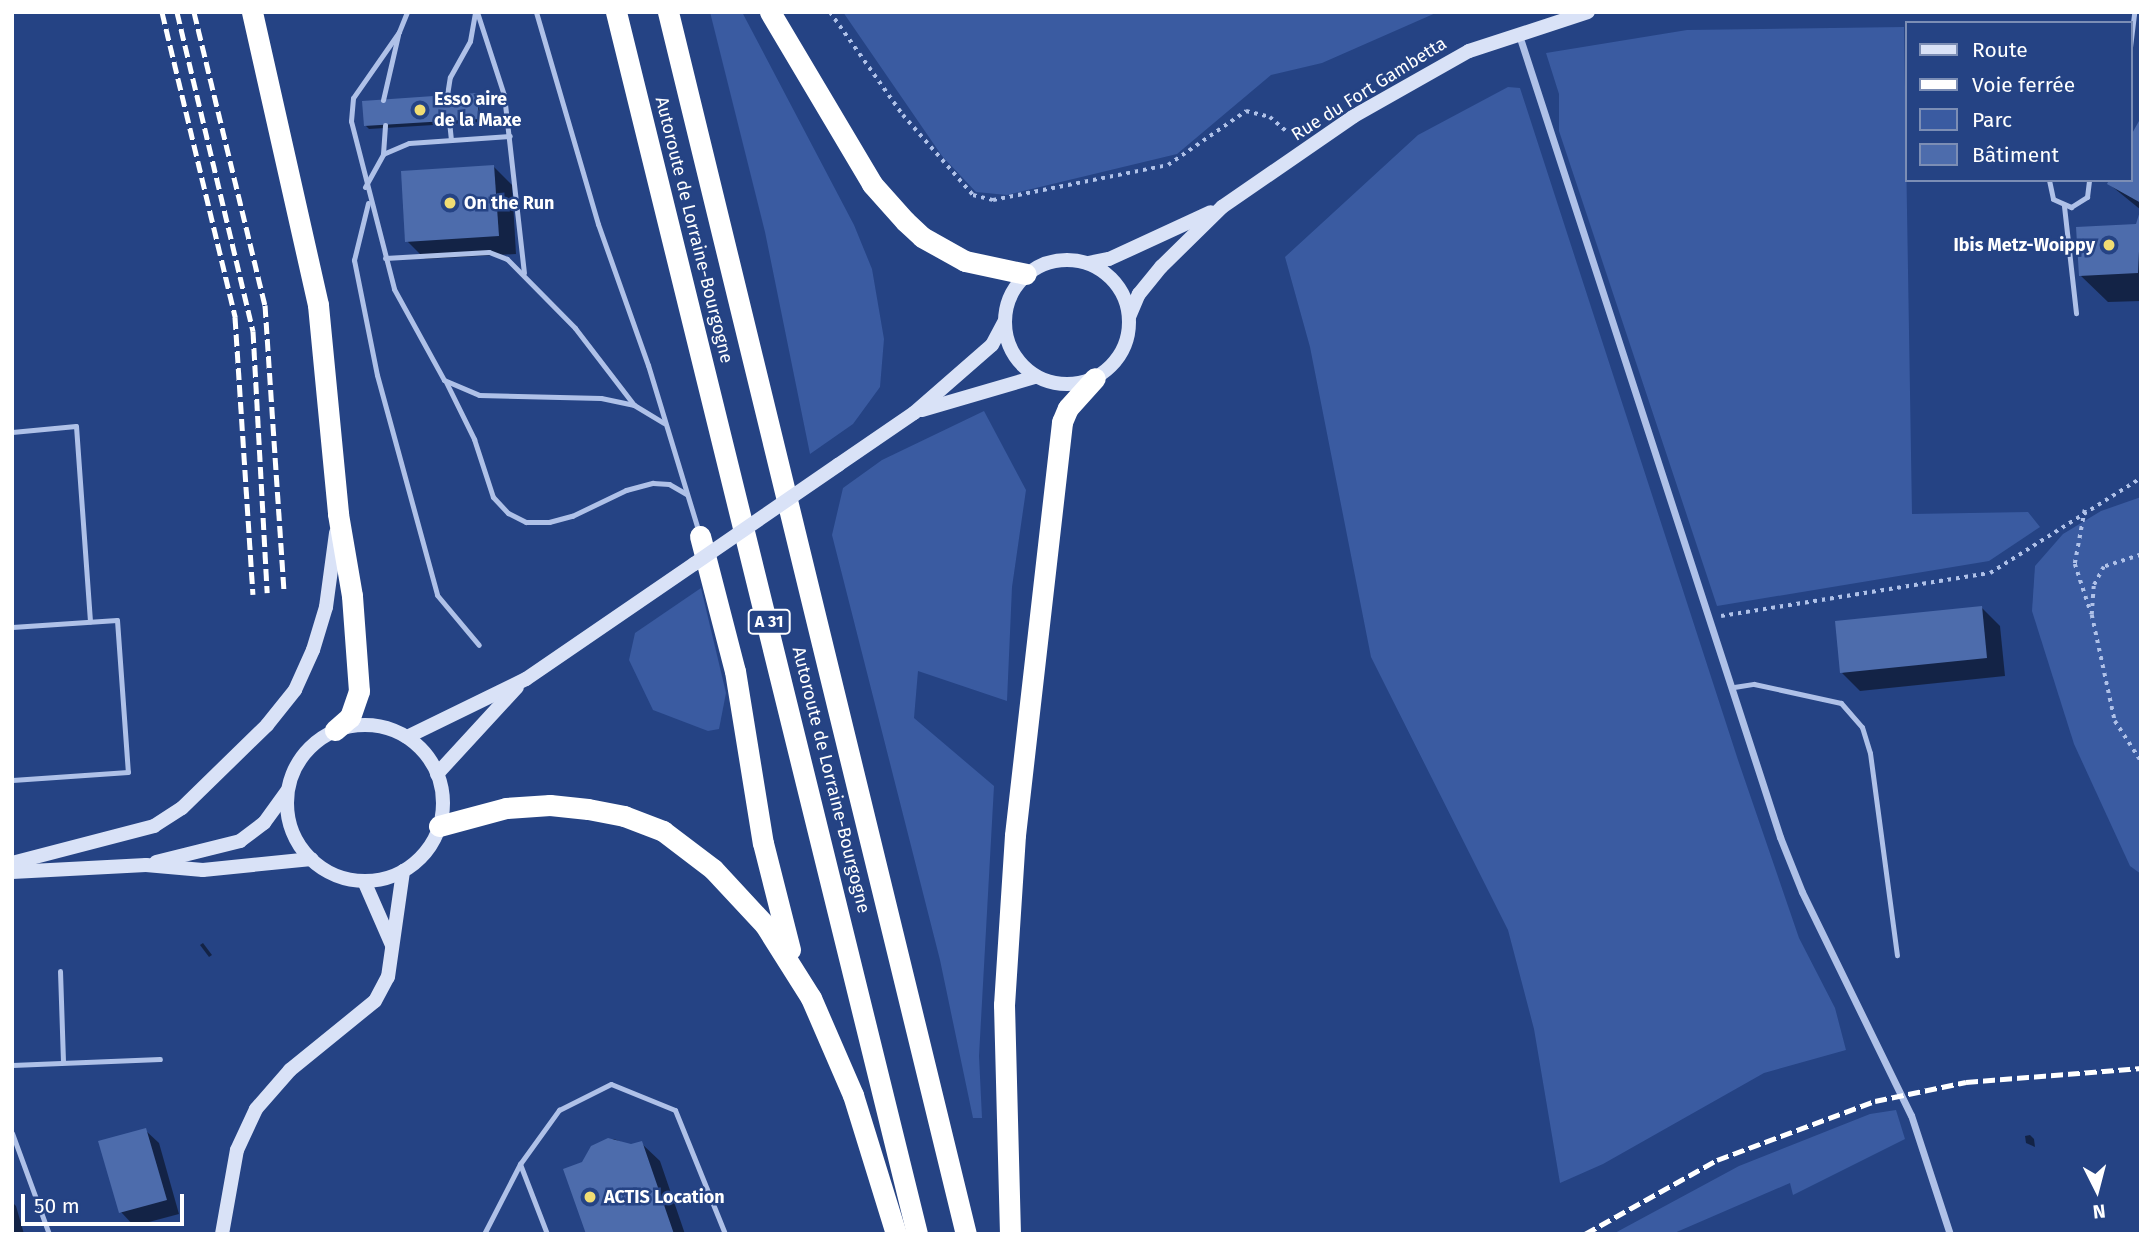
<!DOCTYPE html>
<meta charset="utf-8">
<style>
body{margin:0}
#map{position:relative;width:2153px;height:1246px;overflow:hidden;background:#254384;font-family:"Fira Sans",sans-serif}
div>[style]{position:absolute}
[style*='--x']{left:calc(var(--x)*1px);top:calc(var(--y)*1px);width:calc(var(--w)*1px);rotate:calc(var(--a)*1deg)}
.green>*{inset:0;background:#3a5ba1}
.shadow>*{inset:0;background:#0007}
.building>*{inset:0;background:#4d6cac}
.path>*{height:3.5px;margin-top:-1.75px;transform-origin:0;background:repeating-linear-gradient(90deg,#afc1e8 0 3.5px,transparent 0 8.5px)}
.lane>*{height:5px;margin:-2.5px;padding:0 2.5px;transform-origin:2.5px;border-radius:2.5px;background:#afc1e8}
.street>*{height:7px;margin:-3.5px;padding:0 3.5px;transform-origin:3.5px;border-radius:3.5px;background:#afc1e8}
.secondary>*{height:14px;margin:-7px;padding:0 7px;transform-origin:7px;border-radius:7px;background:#d9e2f7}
.secondary>.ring{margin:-7px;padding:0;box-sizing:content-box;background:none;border:14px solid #d9e2f7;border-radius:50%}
.highway>*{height:21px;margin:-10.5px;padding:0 10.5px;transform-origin:10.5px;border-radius:10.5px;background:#fff}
.rail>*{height:5px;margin-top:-2.5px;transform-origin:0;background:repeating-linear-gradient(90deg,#fff 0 12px,transparent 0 17px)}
.secondary-bridge>*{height:14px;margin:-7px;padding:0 7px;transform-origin:7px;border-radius:7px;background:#d9e2f7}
.dots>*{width:19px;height:19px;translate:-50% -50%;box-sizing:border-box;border:4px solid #254384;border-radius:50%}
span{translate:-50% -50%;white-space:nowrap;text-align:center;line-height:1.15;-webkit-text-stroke:5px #254384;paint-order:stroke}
.shield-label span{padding:2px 5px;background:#254384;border:2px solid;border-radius:5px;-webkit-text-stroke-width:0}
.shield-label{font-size:16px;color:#fff;font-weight:700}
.street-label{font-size:18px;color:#fff}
.poi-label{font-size:18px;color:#fff;font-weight:700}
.left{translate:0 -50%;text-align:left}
.right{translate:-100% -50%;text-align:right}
.frame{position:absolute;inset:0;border:14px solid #fff;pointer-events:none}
.legend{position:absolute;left:1905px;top:21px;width:228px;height:161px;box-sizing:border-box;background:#254384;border:2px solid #7c8eb5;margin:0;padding:9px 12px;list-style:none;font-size:21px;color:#fff}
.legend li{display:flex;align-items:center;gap:14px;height:35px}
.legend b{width:35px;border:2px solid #7c8eb5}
.north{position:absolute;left:2062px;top:1155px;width:70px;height:70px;-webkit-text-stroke:5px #254384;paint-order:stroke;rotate:174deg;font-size:19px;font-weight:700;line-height:28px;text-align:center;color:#fff}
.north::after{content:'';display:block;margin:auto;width:24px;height:32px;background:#fff;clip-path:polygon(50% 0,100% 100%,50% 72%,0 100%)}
.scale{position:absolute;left:21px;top:1194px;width:163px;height:32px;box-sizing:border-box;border:4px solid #fff;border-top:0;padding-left:9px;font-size:21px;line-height:24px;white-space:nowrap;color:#fff;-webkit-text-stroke:5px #254384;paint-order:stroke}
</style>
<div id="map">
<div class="green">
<i style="clip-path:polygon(710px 12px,742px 12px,854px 225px,872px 269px,884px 339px,880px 387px,853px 424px,810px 454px,765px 232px)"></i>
<i style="clip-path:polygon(843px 12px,1438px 12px,1322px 63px,1271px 75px,1177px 154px,1007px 195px,976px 192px,942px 156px)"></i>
<i style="clip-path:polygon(1904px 27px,1912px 514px,2028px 512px,2040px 527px,1989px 561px,1717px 606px,1559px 131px,1559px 94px,1546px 53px,1687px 30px)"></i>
<i style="clip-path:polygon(1508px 87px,1520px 88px,1738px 760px,1799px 938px,1835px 1008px,1846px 1050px,1764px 1073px,1603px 1164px,1560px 1183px,1534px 1029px,1508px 930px,1371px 657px,1310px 347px,1285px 257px,1418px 135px)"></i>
<i style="clip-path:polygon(984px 411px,1026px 490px,1012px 587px,1007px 701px,918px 671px,914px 718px,994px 786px,979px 1056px,982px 1118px,973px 1118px,940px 960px,832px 535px,843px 488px,882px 460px)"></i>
<i style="clip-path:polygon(2141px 497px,2141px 874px,2130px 866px,2074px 744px,2032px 611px,2035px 566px,2063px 534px,2101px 511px)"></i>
<i style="clip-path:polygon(701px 588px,726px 693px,719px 729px,708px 731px,653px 710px,629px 660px,635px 633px)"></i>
<i style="clip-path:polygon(1896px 1110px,1905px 1139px,1793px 1195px,1790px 1183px,1672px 1234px,1613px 1234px,1739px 1166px,1870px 1114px)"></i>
</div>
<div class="shadow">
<i style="clip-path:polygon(2083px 21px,2085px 23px,2063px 23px,2063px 22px)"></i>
<i style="clip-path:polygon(476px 95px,482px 122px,369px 129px,365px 125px)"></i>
<i style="clip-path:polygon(2141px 124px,2141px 210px,2109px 184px,2130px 180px)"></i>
<i style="clip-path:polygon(494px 167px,512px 185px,516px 254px,425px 259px,407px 241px)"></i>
<i style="clip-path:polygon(2141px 211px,2141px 301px,2108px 302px,2081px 276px,2137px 225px)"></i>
<i style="clip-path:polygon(1981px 607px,2000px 626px,2005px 676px,1860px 691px,1842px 673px)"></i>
<i style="clip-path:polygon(203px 943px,212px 955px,209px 957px,200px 945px)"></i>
<i style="clip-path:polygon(145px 1130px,159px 1143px,179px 1214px,134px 1226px,121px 1212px)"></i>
<i style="clip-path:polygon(2030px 1135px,2034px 1139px,2035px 1147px,2026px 1143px,2025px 1136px)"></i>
<i style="clip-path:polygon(614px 1139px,631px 1146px,641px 1143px,660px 1161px,685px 1234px,588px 1234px,583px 1163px,592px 1147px)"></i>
<i style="clip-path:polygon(12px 1202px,16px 1206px,24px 1234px,12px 1234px)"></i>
</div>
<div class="building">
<i style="clip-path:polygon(477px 93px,479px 119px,364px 126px,362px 101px)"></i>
<i style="clip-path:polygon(2139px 121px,2141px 122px,2141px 203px,2107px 184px,2109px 180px,2130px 180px,2130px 137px)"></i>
<i style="clip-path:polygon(494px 165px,499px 236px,405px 242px,401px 171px)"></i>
<i style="clip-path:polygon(2141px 208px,2138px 273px,2079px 276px,2076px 227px,2136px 224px)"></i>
<i style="clip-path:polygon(1982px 606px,1987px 658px,1840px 673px,1835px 621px)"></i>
<i style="clip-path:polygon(146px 1128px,167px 1200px,119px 1213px,98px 1141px)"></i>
<i style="clip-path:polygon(608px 1138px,631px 1144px,642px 1141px,674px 1234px,586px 1234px,563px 1169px,582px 1162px,591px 1146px)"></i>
</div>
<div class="path">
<i style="--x:830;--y:12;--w:126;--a:54.7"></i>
<i style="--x:903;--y:115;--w:106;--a:48.8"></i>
<i style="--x:973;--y:195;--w:21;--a:14"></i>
<i style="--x:993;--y:200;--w:178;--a:-11.3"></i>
<i style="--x:1168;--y:165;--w:95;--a:-34.7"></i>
<i style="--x:1246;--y:111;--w:25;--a:14"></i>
<i style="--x:1270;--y:117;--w:23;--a:41"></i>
<i style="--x:2085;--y:510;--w:55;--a:100.5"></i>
<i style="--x:2075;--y:564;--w:52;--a:71.9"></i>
<i style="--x:2141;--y:555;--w:39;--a:162"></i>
<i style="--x:2104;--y:567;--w:21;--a:118"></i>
<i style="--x:2094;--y:586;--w:29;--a:94"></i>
<i style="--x:2092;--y:615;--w:108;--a:77.8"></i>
<i style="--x:2115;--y:721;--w:48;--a:57"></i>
<i style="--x:1721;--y:616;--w:272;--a:-9.1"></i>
<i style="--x:1990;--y:573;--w:178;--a:-32.2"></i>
</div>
<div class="lane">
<i style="--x:407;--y:12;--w:22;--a:112"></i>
<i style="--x:399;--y:32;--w:80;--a:124.9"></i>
<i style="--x:353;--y:98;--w:23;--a:95"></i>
<i style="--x:351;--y:121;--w:173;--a:75.6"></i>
<i style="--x:394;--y:289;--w:104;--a:61.2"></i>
<i style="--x:444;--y:380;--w:38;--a:23"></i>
<i style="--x:479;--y:395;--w:122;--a:1.4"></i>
<i style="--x:601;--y:398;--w:34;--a:12"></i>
<i style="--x:634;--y:405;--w:35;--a:31"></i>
<i style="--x:477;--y:12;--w:87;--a:72"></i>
<i style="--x:504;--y:95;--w:179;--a:83.6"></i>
<i style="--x:536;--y:12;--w:221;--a:73.7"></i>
<i style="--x:598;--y:224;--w:150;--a:70.5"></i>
<i style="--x:648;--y:365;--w:172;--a:73.1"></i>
<i style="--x:2130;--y:47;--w:35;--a:-83"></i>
<i style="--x:447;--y:95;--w:18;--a:-81"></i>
<i style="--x:450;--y:77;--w:41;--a:-60.9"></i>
<i style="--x:470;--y:41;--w:29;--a:-80"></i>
<i style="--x:383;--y:100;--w:67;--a:-77"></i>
<i style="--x:449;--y:121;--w:19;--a:84"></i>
<i style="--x:383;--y:154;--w:28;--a:-23"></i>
<i style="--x:409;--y:143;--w:101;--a:-4"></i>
<i style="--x:2049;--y:180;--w:19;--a:78"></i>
<i style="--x:2053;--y:199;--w:20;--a:24"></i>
<i style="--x:2071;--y:207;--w:19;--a:-32"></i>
<i style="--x:2087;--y:197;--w:17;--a:-83"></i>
<i style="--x:365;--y:187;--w:38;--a:-61"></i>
<i style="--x:383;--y:154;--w:29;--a:-86"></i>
<i style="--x:368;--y:203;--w:59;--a:103.8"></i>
<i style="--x:354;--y:260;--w:117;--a:78.7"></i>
<i style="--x:377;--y:375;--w:228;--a:74.7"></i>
<i style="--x:437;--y:595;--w:65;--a:50"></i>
<i style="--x:2064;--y:206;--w:108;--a:83.6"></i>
<i style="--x:385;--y:258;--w:104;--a:-3.3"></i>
<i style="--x:489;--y:252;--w:19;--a:21"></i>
<i style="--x:507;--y:259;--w:97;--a:45.4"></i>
<i style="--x:575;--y:328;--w:97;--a:52.5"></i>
<i style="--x:446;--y:382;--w:64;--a:63.8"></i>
<i style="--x:474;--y:439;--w:61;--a:71.9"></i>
<i style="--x:493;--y:497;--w:22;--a:47"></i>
<i style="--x:508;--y:513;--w:20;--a:27"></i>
<i style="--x:526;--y:522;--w:23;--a:0"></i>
<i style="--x:549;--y:522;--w:24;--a:-15"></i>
<i style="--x:572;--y:516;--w:60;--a:-25.7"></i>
<i style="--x:626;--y:490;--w:28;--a:-15"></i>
<i style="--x:653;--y:483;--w:16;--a:4"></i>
<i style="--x:669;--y:484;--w:20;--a:30"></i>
<i style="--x:12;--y:432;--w:64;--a:-5.4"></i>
<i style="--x:76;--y:426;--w:196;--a:85.9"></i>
<i style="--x:12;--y:627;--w:105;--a:-3.8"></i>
<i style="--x:117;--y:620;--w:152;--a:85.9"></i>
<i style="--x:128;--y:772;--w:116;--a:176.1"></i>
<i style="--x:1734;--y:687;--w:20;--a:-9"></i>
<i style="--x:1754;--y:684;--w:89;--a:12.3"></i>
<i style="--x:1841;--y:703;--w:32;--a:49"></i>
<i style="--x:1862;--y:727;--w:27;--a:73"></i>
<i style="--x:1870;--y:753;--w:204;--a:82.4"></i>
<i style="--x:60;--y:971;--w:91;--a:88.1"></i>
<i style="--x:12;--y:1065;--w:148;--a:-2.3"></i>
<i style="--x:12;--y:1133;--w:108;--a:69.9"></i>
<i style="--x:520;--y:1164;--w:75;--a:68.9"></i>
<i style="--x:484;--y:1234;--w:79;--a:-62.8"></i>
<i style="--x:520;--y:1164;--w:67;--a:-54.2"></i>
<i style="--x:559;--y:1110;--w:58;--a:-26.6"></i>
<i style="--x:611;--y:1084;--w:69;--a:22.1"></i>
<i style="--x:675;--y:1110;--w:134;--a:68"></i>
</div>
<div class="street">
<i style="--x:1518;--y:32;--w:847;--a:71.97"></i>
<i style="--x:1780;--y:837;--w:59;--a:68.2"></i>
<i style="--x:1802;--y:892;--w:248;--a:64"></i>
<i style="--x:1911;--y:1115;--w:125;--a:71.9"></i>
</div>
<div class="secondary">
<i class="ring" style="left:1005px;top:260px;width:110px;height:110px"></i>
<i style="--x:1088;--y:263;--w:21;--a:-11"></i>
<i style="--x:1109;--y:259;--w:112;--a:-24.7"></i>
<i style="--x:1129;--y:317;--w:25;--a:-67"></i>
<i style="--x:1139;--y:294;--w:35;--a:-51"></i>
<i style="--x:1161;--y:267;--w:86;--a:-44.5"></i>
<i style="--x:1222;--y:207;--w:160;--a:-34.6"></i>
<i style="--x:1354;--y:116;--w:132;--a:-29.5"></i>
<i style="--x:1469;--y:51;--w:125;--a:-18.1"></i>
<i style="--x:922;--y:410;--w:118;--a:-16.3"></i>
<i style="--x:838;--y:465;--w:92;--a:-34.4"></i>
<i style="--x:914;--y:413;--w:103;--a:-41.1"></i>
<i style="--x:992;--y:345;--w:26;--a:-62"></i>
<i class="ring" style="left:287px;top:725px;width:142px;height:142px"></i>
<i style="--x:407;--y:737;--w:132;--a:-26"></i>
<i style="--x:526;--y:679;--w:204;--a:-34.4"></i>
<i style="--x:437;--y:774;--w:118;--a:-47.4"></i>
<i style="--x:156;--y:862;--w:87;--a:-14"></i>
<i style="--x:240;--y:841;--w:30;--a:-37"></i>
<i style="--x:264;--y:823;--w:39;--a:-54"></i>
<i style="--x:12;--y:863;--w:147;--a:-14.6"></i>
<i style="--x:154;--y:826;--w:33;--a:-33"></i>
<i style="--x:182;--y:808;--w:119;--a:-44.3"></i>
<i style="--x:267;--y:725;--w:45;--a:-51.3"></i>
<i style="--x:295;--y:690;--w:44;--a:-65.8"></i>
<i style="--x:313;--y:650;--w:45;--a:-73.2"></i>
<i style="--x:326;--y:607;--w:75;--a:-82.3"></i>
<i style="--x:12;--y:872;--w:134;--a:-3"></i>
<i style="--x:146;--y:865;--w:57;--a:5"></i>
<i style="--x:203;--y:870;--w:109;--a:-5.8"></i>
<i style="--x:364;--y:881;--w:70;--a:66.4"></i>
<i style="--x:222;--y:1234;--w:85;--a:-79.9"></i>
<i style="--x:237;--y:1150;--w:45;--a:-65.1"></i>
<i style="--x:256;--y:1109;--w:52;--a:-48.9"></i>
<i style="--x:290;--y:1070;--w:109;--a:-39.1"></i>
<i style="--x:375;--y:1001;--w:27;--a:-62"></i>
<i style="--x:388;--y:977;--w:107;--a:-81.9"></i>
</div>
<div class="highway">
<i style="--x:252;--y:12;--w:300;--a:77.3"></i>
<i style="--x:318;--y:305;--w:210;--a:84.5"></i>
<i style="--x:338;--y:514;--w:83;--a:80.3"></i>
<i style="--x:352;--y:596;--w:95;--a:85.8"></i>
<i style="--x:359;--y:691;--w:28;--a:109"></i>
<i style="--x:350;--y:717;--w:20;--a:139"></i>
<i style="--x:616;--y:12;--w:1259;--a:76.16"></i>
<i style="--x:668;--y:12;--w:1258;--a:76.3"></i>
<i style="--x:770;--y:12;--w:200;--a:59.3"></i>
<i style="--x:872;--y:184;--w:50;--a:48.3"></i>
<i style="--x:905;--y:221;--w:23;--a:43"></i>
<i style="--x:922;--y:237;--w:49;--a:29.2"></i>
<i style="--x:965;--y:261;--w:62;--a:12"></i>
<i style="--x:700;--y:536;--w:139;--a:75.5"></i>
<i style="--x:735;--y:671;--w:174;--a:80.8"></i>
<i style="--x:763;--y:843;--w:110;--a:75.8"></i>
<i style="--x:439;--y:826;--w:69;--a:-15"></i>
<i style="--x:506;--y:808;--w:44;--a:-3.9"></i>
<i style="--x:550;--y:805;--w:38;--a:6"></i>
<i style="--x:588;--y:809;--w:37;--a:11"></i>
<i style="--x:624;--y:816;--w:42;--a:21"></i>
<i style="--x:663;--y:831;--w:63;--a:37.2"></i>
<i style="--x:713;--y:869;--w:76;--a:47.1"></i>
<i style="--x:765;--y:925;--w:86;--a:57.8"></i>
<i style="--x:811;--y:998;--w:106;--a:66.6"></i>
<i style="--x:853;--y:1095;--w:145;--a:72.8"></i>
<i style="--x:1010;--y:1234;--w:229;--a:-91.5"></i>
<i style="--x:1004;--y:1005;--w:170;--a:-86.3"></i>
<i style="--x:1015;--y:835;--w:416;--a:-83.5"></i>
<i style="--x:1062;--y:422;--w:15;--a:-67"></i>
<i style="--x:1068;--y:408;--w:40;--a:-48"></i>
</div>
<div class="rail">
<i style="--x:162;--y:12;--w:314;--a:76.5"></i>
<i style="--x:235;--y:317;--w:278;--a:86.3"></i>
<i style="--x:177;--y:12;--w:328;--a:76.6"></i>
<i style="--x:253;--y:331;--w:262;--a:86.9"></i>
<i style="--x:194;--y:12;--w:301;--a:76.4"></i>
<i style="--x:265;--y:305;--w:288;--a:86.2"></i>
<i style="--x:1585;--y:1234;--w:151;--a:-29.3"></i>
<i style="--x:1717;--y:1160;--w:169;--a:-20.5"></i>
<i style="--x:1875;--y:1101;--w:93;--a:-11.8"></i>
<i style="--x:1966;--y:1082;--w:176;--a:-4.6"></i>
</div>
<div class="secondary-bridge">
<i style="--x:694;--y:564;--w:175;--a:-34.5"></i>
</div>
<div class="dots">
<i style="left:420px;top:110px;background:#f1dd73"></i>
<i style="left:450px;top:203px;background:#f1dd73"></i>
<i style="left:2109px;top:245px;background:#f1dd73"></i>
<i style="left:590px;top:1197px;background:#f1dd73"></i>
</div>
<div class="shield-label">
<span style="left:769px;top:622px">A 31</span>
</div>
<div class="street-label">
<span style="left:1369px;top:89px;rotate:-32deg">Rue du Fort Gambetta</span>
<span style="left:694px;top:230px;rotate:76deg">Autoroute de Lorraine-Bourgogne</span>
<span style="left:831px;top:780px;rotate:76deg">Autoroute de Lorraine-Bourgogne</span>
</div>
<div class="poi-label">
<span class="left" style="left:434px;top:110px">Esso aire<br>de la Maxe</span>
<span class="left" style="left:464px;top:203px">On the Run</span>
<span class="right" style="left:2095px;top:245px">Ibis Metz-Woippy</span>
<span class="left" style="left:604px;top:1197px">ACTIS Location</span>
</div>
<div class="frame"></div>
<ul class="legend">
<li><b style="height:9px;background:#d9e2f7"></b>Route</li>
<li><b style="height:9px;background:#fff"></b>Voie ferrée</li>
<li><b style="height:19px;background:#3a5ba1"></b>Parc</li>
<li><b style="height:19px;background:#4d6cac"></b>Bâtiment</li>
</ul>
<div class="north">N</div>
<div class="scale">50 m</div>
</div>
